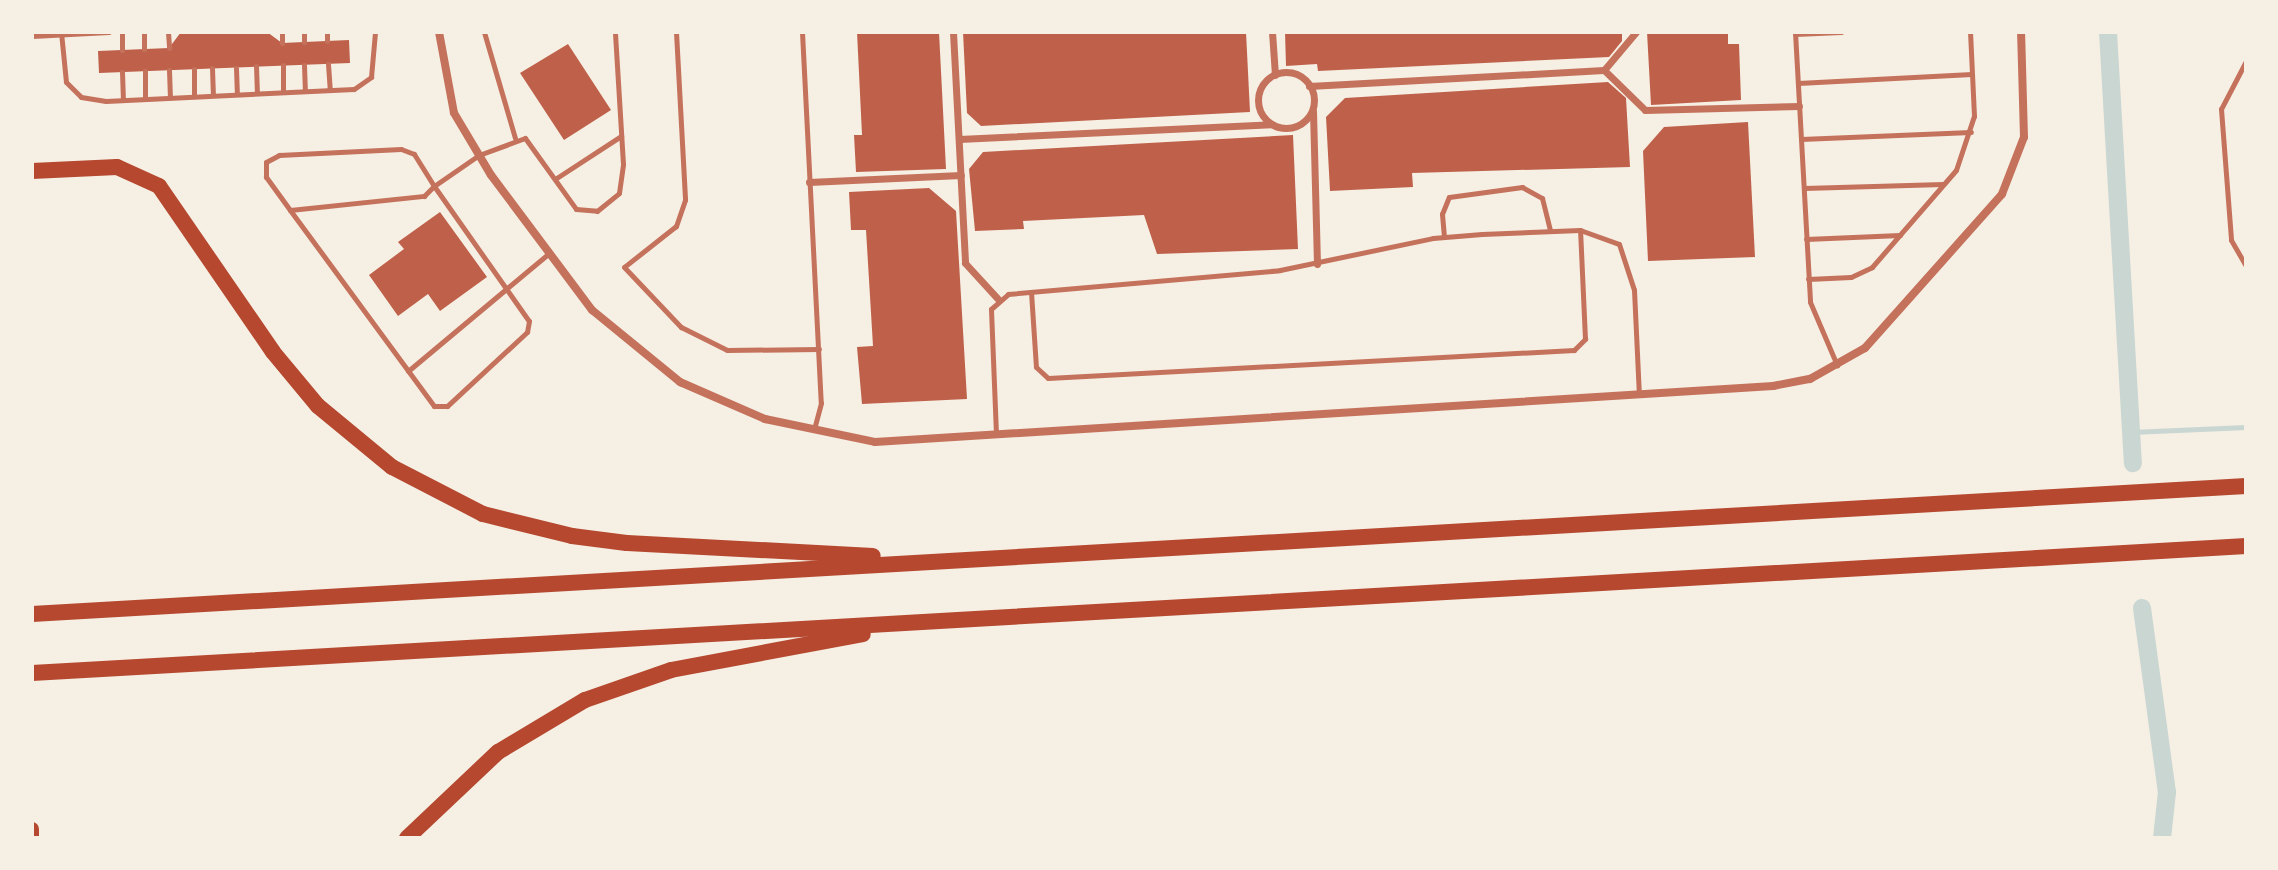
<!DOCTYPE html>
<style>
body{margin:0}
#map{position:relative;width:2278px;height:870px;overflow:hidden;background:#f6efe4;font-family:"Asap Condensed",sans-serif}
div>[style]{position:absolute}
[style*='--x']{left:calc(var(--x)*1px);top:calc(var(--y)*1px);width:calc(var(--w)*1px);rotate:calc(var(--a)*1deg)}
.stream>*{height:5px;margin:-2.5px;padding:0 2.5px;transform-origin:2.5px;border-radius:2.5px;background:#c9d6d2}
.canal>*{height:18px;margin:-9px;padding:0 9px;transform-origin:9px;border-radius:9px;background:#c9d6d2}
.building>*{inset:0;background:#bf614a}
.service>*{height:5px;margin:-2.5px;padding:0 2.5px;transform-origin:2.5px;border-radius:2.5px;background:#c5725c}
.pedestrian>*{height:7px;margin:-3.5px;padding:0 3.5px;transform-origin:3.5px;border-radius:3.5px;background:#c5725c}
.pedestrian>.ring{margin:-3.5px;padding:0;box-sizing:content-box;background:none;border:7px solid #c5725c;border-radius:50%}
.minor>*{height:8px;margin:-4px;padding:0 4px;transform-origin:4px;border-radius:4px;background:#c5725c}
.secondary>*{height:14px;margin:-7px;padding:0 7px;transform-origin:7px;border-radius:7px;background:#b5482f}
.motorway>*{height:16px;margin:-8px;padding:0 8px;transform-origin:8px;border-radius:8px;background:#b5482f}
span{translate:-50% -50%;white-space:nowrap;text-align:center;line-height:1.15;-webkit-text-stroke:8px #f6efe4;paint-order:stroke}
.frame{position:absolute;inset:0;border:34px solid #f6efe4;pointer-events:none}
</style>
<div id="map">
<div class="stream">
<i style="--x:2131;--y:432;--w:115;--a:-2.5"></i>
</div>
<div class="canal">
<i style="--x:2108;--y:32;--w:432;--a:86.7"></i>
<i style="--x:2142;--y:608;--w:186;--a:82.3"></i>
<i style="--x:2167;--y:792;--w:46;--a:96.2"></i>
</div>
<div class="building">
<i style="clip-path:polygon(181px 32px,267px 32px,282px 43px,349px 40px,350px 63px,99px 73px,98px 51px,169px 48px)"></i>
<i style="clip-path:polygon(857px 32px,939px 32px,946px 169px,856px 172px,854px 135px,862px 135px)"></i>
<i style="clip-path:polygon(963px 32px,1246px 32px,1250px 112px,981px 126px,967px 113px)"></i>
<i style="clip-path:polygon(1285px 32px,1622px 32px,1622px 41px,1609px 57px,1318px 71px,1317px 64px,1286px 66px)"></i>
<i style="clip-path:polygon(1647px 32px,1728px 32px,1728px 44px,1739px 44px,1741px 100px,1651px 105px)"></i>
<i style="clip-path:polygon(568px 44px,611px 110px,564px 140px,520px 73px)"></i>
<i style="clip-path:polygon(1608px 82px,1626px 98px,1630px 167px,1412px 173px,1413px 187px,1330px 191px,1326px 117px,1345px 98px)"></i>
<i style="clip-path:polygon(1748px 122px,1755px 257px,1648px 261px,1643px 151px,1664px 127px)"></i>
<i style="clip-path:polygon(1293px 135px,1298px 249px,1157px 254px,1144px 215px,1023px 221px,1024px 229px,975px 231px,969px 169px,983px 152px)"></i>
<i style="clip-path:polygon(929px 188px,956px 211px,967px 399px,862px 404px,857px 347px,873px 346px,866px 230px,851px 230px,849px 192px)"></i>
<i style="clip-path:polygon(440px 212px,487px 277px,440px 311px,428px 294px,398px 316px,369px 275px,404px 249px,398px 242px)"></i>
</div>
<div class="service">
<i style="--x:61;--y:32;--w:50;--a:84.3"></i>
<i style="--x:66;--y:82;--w:21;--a:45"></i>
<i style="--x:81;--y:97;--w:25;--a:9"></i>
<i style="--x:106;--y:101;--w:248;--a:-2.8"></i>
<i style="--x:354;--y:89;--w:21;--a:-35"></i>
<i style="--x:371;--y:77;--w:45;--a:-84.9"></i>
<i style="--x:122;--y:32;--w:18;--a:90"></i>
<i style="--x:144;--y:32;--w:17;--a:90"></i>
<i style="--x:168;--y:32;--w:16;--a:86"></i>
<i style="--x:282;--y:32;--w:11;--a:90"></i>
<i style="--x:304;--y:32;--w:10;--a:90"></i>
<i style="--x:327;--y:32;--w:9;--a:90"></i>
<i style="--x:484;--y:32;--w:110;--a:73.7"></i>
<i style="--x:676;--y:32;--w:168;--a:86.9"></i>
<i style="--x:685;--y:200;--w:28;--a:109"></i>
<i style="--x:676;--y:226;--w:66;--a:141.7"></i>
<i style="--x:624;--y:267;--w:83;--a:46.5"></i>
<i style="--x:681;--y:327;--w:51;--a:26.6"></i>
<i style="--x:727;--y:350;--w:92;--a:-0.6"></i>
<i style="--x:802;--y:32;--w:371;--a:87.1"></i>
<i style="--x:821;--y:403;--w:28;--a:105"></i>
<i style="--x:1795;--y:32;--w:270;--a:86.8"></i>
<i style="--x:1810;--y:302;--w:69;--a:66.8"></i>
<i style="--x:1795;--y:34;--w:46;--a:-2.5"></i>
<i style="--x:32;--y:36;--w:77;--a:-3"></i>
<i style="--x:2246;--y:61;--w:54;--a:117.5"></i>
<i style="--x:2221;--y:109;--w:131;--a:85.6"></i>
<i style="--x:2231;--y:240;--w:30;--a:60"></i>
<i style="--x:328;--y:64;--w:26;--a:86"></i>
<i style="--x:283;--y:65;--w:27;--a:90"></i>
<i style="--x:304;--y:65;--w:26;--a:88"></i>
<i style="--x:256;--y:66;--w:27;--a:88"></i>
<i style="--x:212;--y:68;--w:27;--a:88"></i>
<i style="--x:236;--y:68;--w:26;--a:88"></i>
<i style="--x:194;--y:69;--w:27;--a:90"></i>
<i style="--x:169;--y:70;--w:27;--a:88"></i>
<i style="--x:145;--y:71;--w:27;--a:90"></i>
<i style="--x:122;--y:72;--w:28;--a:88"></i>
<i style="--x:1798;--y:83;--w:174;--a:-3"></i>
<i style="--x:1801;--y:139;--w:170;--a:-2.4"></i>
<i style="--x:555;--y:179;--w:79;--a:-33.1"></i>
<i style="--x:1804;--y:188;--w:139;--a:-1.6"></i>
<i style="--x:290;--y:210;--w:135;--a:-6"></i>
<i style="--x:424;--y:196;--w:14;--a:-45"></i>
<i style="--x:434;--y:186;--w:165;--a:54.9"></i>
<i style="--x:529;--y:321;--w:11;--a:100"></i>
<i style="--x:527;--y:332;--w:109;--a:137.2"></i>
<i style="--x:447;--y:406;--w:13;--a:180"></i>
<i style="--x:434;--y:406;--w:243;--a:-126.3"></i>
<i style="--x:290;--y:210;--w:41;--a:-126"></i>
<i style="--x:266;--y:177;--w:15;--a:-90"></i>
<i style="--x:266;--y:162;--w:15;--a:-28"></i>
<i style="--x:279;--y:155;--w:122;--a:-2.8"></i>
<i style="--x:401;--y:149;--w:14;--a:21"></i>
<i style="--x:414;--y:154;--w:38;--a:58"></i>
<i style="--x:434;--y:186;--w:55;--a:-34.6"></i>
<i style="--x:479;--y:155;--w:49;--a:-20.3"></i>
<i style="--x:525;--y:138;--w:87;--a:54.3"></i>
<i style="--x:576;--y:209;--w:21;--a:5"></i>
<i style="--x:597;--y:211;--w:28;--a:-39"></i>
<i style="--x:619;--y:193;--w:29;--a:-82"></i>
<i style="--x:623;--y:164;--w:132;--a:-93.5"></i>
<i style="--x:1444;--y:237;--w:23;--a:-95"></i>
<i style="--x:1442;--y:214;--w:18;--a:-68"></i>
<i style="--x:1449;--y:197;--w:74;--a:-7.8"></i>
<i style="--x:1522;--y:187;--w:23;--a:29"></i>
<i style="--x:1542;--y:198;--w:33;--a:76"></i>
<i style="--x:1806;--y:239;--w:94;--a:-2.4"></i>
<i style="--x:1808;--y:279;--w:43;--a:-2.7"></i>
<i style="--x:1851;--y:277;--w:23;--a:-25"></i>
<i style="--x:1872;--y:267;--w:128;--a:-49.1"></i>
<i style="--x:1956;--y:170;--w:57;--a:-71.6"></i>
<i style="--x:1974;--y:116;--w:84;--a:-92.7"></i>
<i style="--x:1031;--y:292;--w:75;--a:86.2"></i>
<i style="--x:1036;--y:367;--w:16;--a:43"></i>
<i style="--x:1048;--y:378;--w:527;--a:-3.05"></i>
<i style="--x:1574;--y:350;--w:16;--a:-45"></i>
<i style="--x:1585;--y:339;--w:109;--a:-92.6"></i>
<i style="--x:408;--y:371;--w:184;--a:-39.9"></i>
<i style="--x:996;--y:434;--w:125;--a:-92.3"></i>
<i style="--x:991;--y:309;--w:23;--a:-41"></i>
<i style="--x:1008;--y:294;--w:273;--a:-5"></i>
<i style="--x:1280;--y:270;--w:156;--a:-11.8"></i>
<i style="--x:1433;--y:238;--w:49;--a:-4.7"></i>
<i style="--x:1482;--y:234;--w:98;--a:-2.3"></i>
<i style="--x:1580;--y:230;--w:41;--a:19.7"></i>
<i style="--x:1619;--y:244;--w:48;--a:71.9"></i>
<i style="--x:1634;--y:290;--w:105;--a:87.3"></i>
</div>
<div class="pedestrian">
<i style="--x:953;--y:32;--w:231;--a:87"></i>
<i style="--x:965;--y:263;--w:49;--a:47.5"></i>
<i style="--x:1272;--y:32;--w:43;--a:86"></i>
<i style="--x:1604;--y:70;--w:50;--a:-49.9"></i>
<i class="ring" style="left:1258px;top:72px;width:49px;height:49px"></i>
<i style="--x:1309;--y:86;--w:295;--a:-3.1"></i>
<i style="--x:1604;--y:70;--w:57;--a:44.3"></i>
<i style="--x:1645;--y:110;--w:154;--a:-1.5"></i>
<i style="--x:1313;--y:111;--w:153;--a:88.5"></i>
<i style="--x:959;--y:139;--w:313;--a:-2.7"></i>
<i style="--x:809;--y:182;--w:152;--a:-2.6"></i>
</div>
<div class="minor">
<i style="--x:439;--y:32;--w:82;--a:79.5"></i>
<i style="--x:454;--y:113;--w:72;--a:59.2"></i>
<i style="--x:491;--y:175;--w:169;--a:53.2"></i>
<i style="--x:592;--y:310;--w:114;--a:39.3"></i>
<i style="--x:680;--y:382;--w:93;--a:23.5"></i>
<i style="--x:765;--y:419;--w:112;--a:11.8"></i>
<i style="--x:875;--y:442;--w:900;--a:-3.57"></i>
<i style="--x:1773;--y:386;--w:38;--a:-11"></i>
<i style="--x:1810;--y:379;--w:63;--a:-29.4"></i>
<i style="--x:1865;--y:348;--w:206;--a:-48.3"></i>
<i style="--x:2002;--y:194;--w:61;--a:-68.9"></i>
<i style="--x:2024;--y:137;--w:105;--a:-91.6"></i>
</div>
<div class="secondary">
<i style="--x:32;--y:829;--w:9;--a:90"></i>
</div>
<div class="motorway">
<i style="--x:32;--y:171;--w:85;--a:-2.7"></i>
<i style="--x:117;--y:167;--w:46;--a:24.3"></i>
<i style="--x:159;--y:186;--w:201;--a:55.5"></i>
<i style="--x:273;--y:352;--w:70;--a:50.2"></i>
<i style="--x:318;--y:406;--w:96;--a:39.5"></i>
<i style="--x:392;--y:467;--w:102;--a:27.3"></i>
<i style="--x:483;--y:514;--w:92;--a:13.9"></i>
<i style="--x:572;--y:536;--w:55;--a:7.3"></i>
<i style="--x:627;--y:543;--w:246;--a:3"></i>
<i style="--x:32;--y:614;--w:2218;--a:-3.31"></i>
<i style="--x:32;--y:673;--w:2218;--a:-3.28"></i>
<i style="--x:407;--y:838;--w:125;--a:-43.4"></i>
<i style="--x:498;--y:752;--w:101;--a:-30.9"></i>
<i style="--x:585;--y:700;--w:91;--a:-19.2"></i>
<i style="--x:671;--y:670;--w:195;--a:-10.6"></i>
</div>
<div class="frame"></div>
</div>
